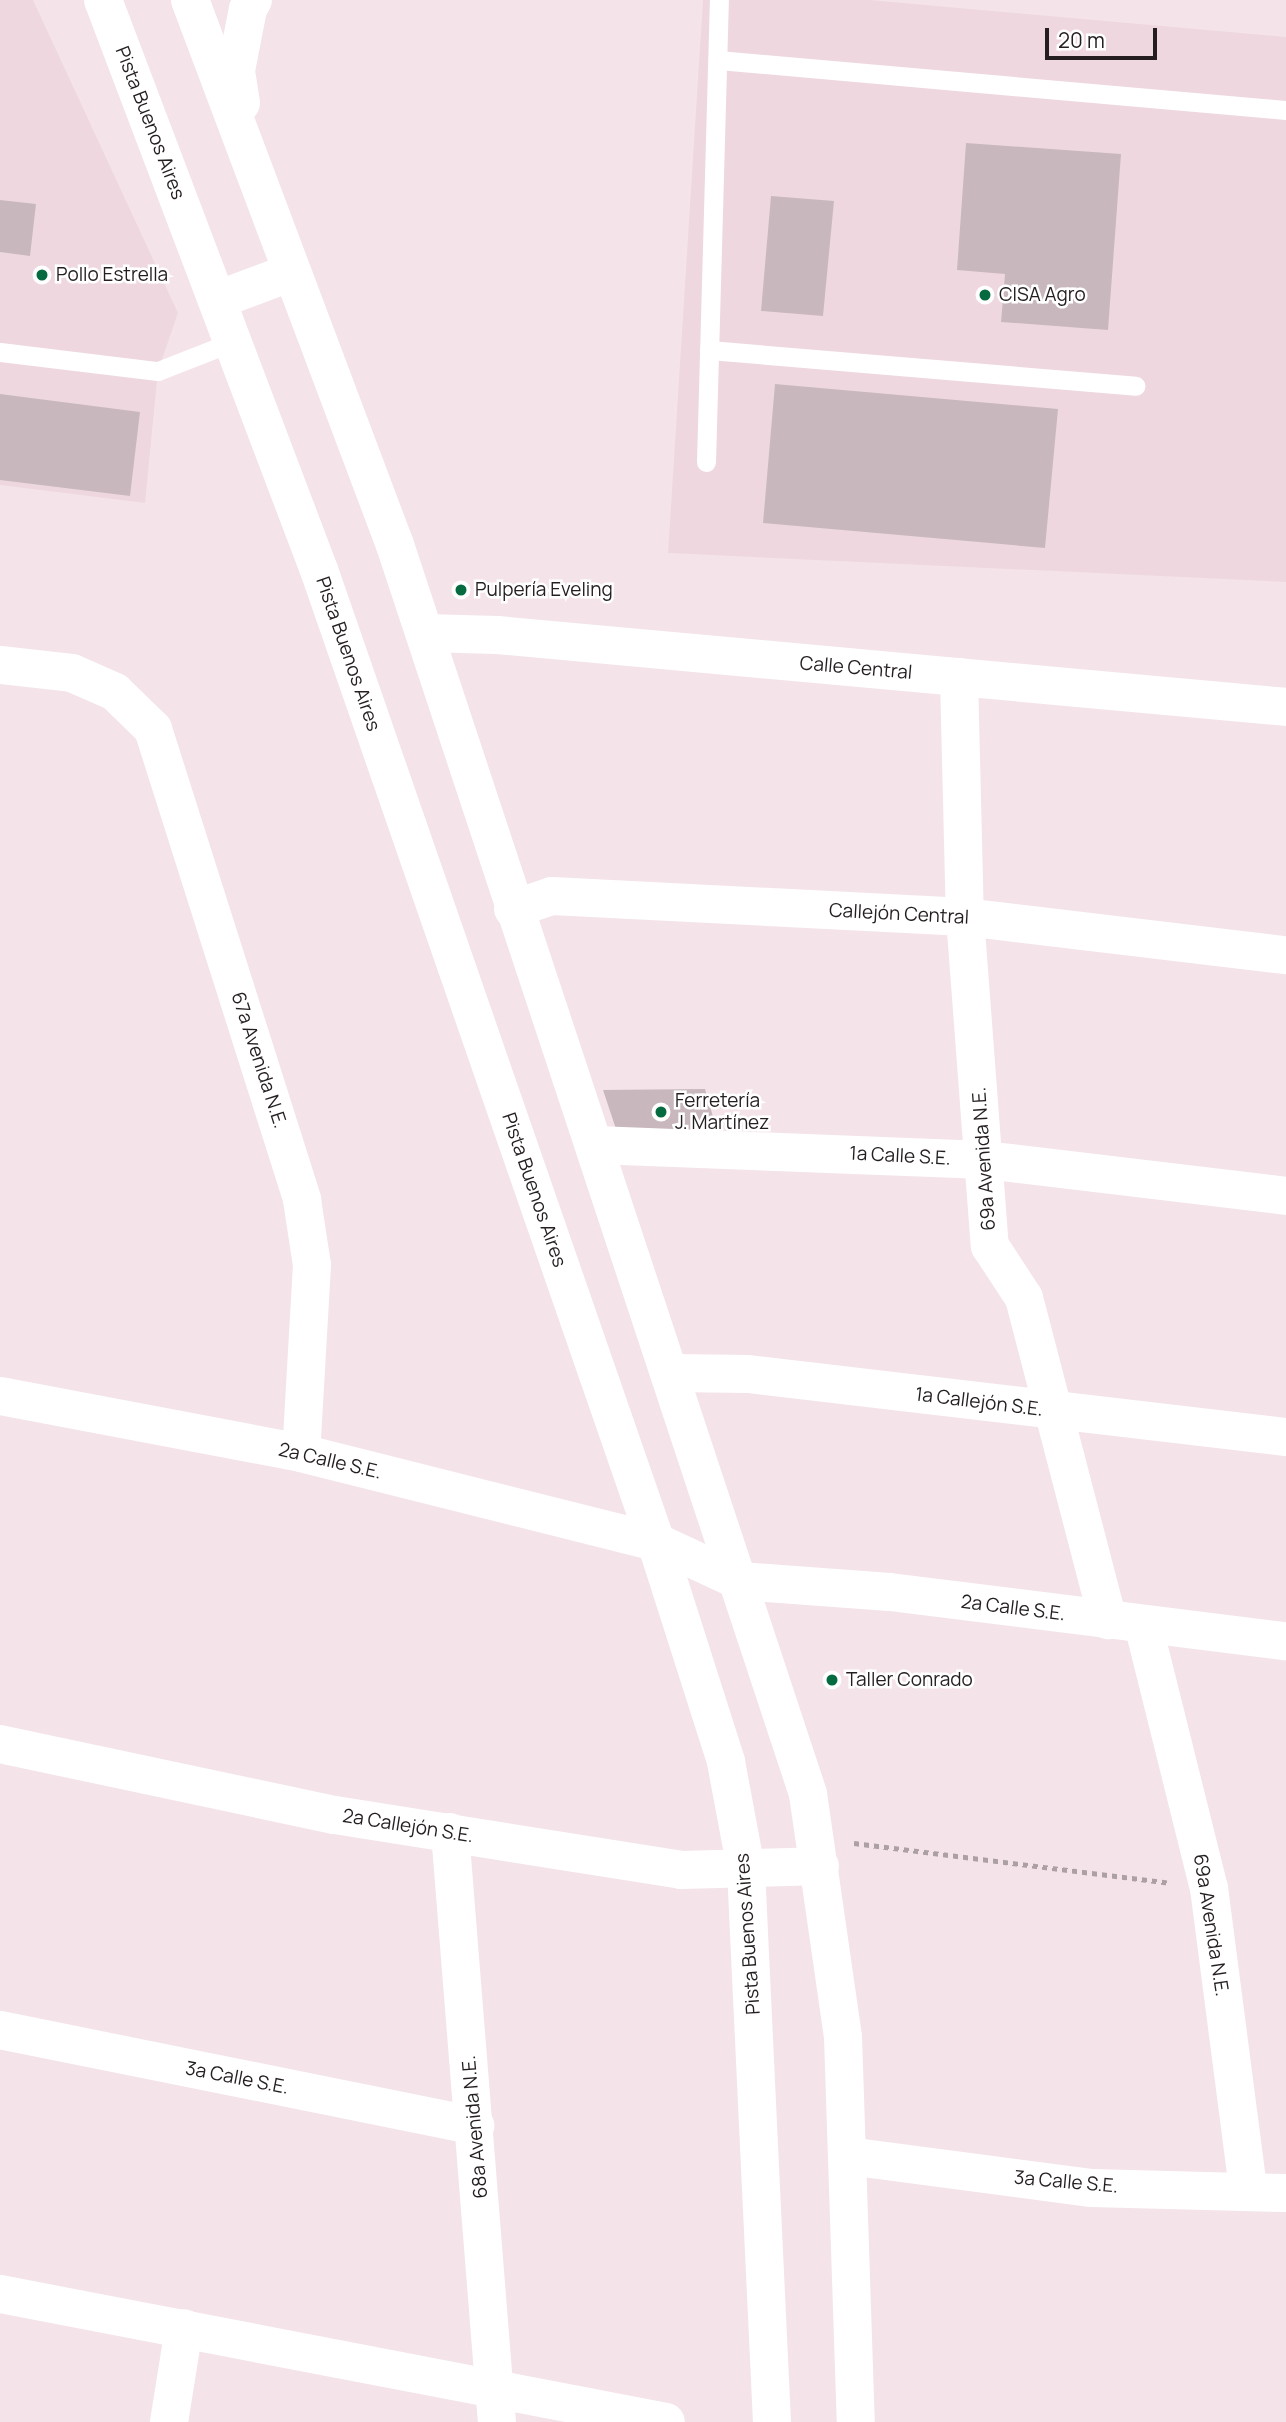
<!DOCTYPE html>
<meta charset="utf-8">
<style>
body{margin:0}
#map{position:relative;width:1286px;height:2422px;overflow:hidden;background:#f4e4ea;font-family:Manrope,sans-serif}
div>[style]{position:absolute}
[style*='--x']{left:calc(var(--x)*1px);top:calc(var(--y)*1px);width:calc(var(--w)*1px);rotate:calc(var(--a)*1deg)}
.built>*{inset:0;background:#efd7e0}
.building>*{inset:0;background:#c8b8be}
.path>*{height:4.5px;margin-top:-2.25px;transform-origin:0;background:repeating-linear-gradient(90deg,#aca0a4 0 5px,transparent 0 10px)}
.lane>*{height:19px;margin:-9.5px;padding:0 9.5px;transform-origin:9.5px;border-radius:9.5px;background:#fff}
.street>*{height:38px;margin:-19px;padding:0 19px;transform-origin:19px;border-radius:19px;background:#fff}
.secondary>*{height:38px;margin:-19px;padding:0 19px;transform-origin:19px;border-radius:19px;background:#fff}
.dots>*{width:19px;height:19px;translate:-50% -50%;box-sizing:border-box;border:4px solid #fff;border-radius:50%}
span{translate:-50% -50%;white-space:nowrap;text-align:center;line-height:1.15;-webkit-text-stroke:5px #fff;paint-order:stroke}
.street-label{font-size:19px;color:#241e20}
.poi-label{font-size:19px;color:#241e20}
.left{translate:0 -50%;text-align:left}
.scale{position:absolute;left:1045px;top:28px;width:112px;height:32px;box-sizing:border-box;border:4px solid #241e20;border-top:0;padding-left:9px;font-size:21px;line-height:24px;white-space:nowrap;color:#241e20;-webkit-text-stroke:5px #fff;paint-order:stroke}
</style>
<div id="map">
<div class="built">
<i style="clip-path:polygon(0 0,33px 0,178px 313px,158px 371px,145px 503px,0 485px)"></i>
<i style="clip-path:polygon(703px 0,870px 0,1286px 37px,1286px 582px,668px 553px)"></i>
</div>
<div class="building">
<i style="clip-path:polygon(966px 143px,1121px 154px,1108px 330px,1001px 322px,1005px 274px,957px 270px)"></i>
<i style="clip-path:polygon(771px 196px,834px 201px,823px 316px,761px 311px)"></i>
<i style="clip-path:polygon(0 200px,36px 204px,30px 256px,0 252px)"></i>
<i style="clip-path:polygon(775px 384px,1058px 409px,1045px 548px,763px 523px)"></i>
<i style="clip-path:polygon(0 394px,140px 412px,130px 496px,0 480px)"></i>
<i style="clip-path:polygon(705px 1089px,718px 1134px,618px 1135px,603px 1090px)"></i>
</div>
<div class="path">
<i style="--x:854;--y:1843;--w:318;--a:7.2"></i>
</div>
<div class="lane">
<i style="--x:718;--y:60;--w:570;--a:5.03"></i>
<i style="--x:709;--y:350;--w:428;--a:4.8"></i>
<i style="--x:0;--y:352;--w:159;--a:6.9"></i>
<i style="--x:158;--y:371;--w:79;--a:-21.4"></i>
<i style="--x:706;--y:462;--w:462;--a:-88.4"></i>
</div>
<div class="street">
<i style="--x:425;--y:633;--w:72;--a:1.6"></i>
<i style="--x:497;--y:635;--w:792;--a:5.21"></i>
<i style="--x:0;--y:665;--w:72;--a:6.3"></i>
<i style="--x:72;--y:673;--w:47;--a:23.8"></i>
<i style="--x:115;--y:692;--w:53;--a:44.2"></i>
<i style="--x:153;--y:729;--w:494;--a:72.4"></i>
<i style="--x:302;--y:1200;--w:66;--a:81.3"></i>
<i style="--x:312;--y:1265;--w:188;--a:93.3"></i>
<i style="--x:959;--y:677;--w:240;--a:88.6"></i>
<i style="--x:965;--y:917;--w:330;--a:85.7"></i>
<i style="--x:990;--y:1246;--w:62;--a:56.8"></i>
<i style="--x:1024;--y:1298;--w:333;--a:75.4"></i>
<i style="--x:513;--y:909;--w:41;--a:-18.4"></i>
<i style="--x:552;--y:896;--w:414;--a:2.9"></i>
<i style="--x:965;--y:917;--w:323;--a:6.8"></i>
<i style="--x:596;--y:1145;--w:389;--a:2.2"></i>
<i style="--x:985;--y:1160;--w:303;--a:6.8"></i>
<i style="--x:672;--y:1373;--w:76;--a:0.8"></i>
<i style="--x:748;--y:1374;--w:542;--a:6.68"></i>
<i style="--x:0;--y:1396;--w:306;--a:10.7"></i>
<i style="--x:301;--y:1453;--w:366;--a:14.1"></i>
<i style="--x:656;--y:1542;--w:93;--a:24.9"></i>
<i style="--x:740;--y:1581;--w:150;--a:4.2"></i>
<i style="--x:890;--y:1592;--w:399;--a:7.1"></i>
<i style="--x:1143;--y:1624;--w:272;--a:76"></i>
<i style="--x:1209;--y:1888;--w:305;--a:82.6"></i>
<i style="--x:0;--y:1744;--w:342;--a:12"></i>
<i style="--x:335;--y:1815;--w:350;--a:9"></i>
<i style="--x:681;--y:1870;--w:139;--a:-1.6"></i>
<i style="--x:450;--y:1832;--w:592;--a:85.45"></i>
<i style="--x:0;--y:2030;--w:485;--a:11.4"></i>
<i style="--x:848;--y:2156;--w:246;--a:7.5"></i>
<i style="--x:1092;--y:2188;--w:194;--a:1.5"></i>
<i style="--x:0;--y:2294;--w:678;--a:10.88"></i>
<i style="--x:169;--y:2422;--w:95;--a:-80.9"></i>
</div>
<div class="secondary">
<i style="--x:103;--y:0;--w:610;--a:69.25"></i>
<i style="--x:319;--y:570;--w:1029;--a:70.88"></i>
<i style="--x:656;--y:1542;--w:231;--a:72.3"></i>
<i style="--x:726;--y:1762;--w:109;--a:79.4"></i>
<i style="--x:746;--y:1869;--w:554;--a:87.31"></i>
<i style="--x:190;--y:0;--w:582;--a:69.39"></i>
<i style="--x:395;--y:545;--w:1316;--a:71.7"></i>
<i style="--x:808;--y:1794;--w:246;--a:81.8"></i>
<i style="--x:843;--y:2037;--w:385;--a:88.1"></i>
<i style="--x:241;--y:103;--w:33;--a:-99"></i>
<i style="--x:236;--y:70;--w:62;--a:-78.9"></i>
<i style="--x:248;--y:9;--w:10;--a:-61"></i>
<i style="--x:217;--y:300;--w:80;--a:-20.5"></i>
</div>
<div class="dots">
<i style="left:42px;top:275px;background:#056a40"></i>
<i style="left:985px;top:295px;background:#056a40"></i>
<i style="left:461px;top:590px;background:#056a40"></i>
<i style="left:661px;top:1112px;background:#056a40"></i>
<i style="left:832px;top:1680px;background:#056a40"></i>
</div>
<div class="street-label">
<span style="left:150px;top:123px;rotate:69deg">Pista Buenos Aires</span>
<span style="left:348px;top:654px;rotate:71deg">Pista Buenos Aires</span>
<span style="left:856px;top:668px;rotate:5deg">Calle Central</span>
<span style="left:899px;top:914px;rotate:3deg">Callejón Central</span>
<span style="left:259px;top:1060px;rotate:72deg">67a Avenida N.E.</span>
<span style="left:900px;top:1156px;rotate:3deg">1a Calle S.E.</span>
<span style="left:984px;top:1159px;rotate:-94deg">69a Avenida N.E.</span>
<span style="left:534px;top:1190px;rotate:71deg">Pista Buenos Aires</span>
<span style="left:979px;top:1402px;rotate:7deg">1a Callejón S.E.</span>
<span style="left:330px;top:1461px;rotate:13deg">2a Calle S.E.</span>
<span style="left:1013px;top:1608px;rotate:7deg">2a Calle S.E.</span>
<span style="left:408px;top:1826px;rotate:9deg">2a Callejón S.E.</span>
<span style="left:1211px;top:1925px;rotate:81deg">69a Avenida N.E.</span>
<span style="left:748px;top:1934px;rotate:-94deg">Pista Buenos Aires</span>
<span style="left:237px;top:2078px;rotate:11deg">3a Calle S.E.</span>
<span style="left:475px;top:2127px;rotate:-95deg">68a Avenida N.E.</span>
<span style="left:1066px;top:2182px;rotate:5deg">3a Calle S.E.</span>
</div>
<div class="poi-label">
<span class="left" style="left:56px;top:275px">Pollo Estrella</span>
<span class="left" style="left:999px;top:295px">CISA Agro</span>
<span class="left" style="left:475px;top:590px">Pulpería Eveling</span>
<span class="left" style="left:675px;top:1112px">Ferretería<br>J. Martínez</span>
<span class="left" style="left:846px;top:1680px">Taller Conrado</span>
</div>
<div class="scale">20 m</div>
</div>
